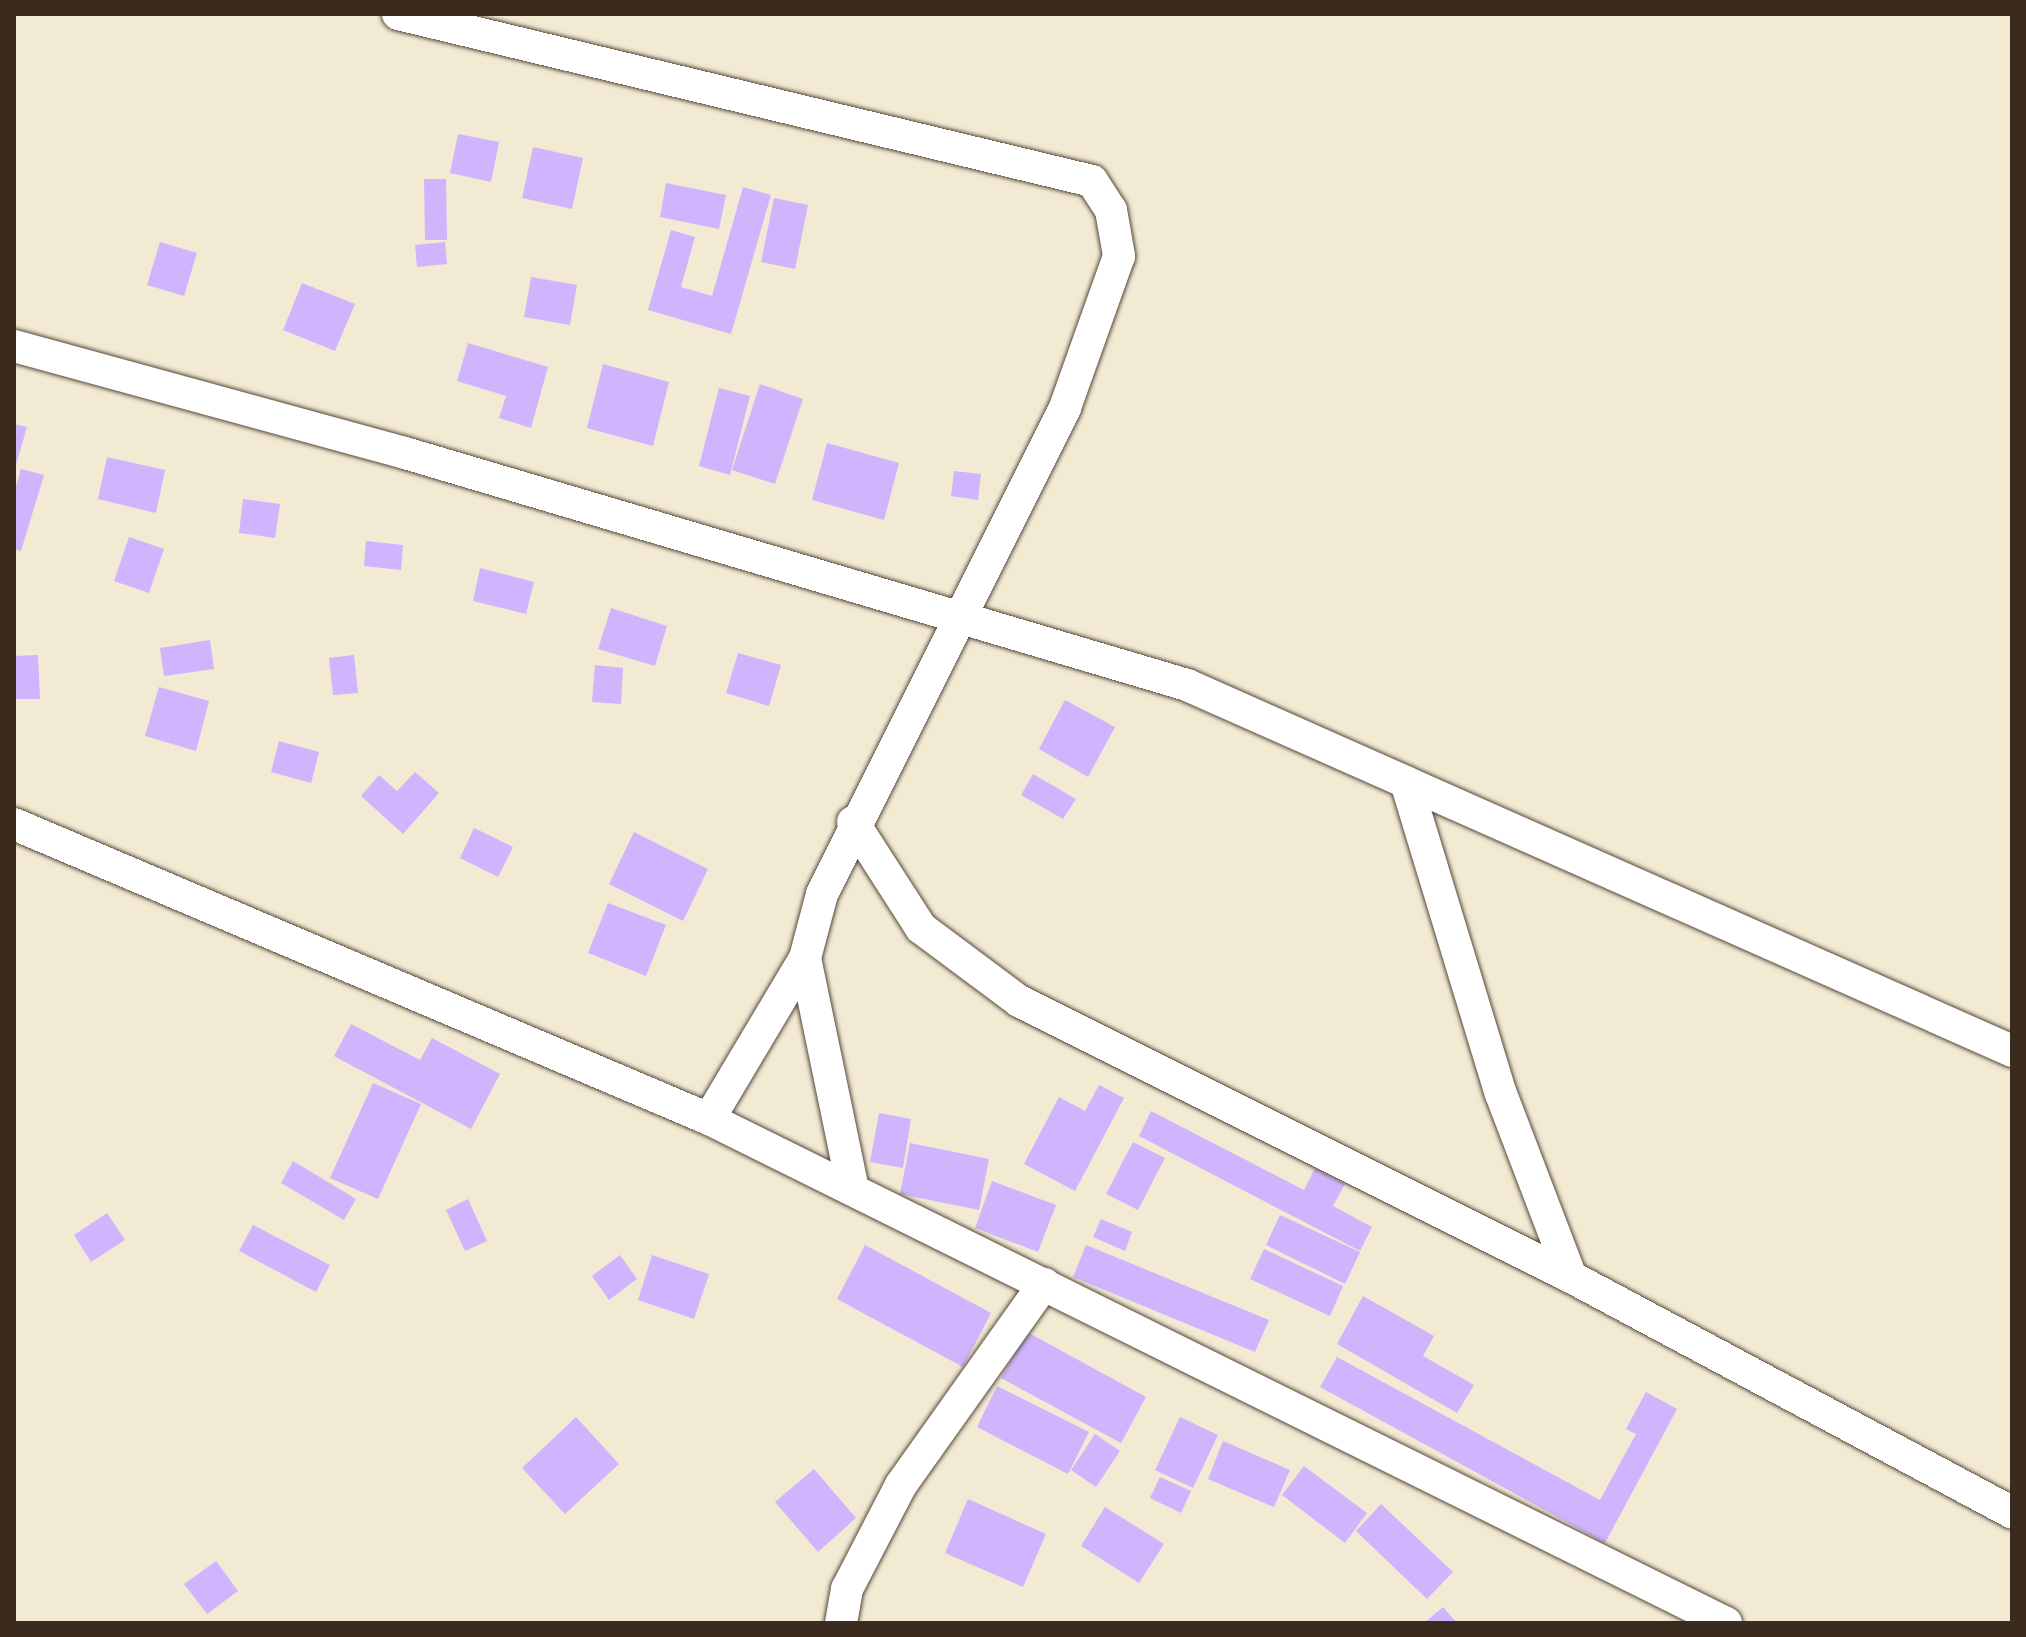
<!DOCTYPE html>
<style>
body{margin:0}
#map{position:relative;width:2026px;height:1637px;overflow:hidden;background:#f3ead4;font-family:Itim,sans-serif}
div>[style]{position:absolute}
[style*='--x']{left:calc(var(--x)*1px);top:calc(var(--y)*1px);width:calc(var(--w)*1px);rotate:calc(var(--a)*1deg)}
.building>*{inset:0;background:#ceb5fd}
.roads{filter:drop-shadow(0 0 2px #574739) drop-shadow(0 0 2px #574739)}
.street>*{height:32px;margin:-16px;padding:0 16px;transform-origin:16px;border-radius:16px;background:#fff}
span{translate:-50% -50%;white-space:nowrap;text-align:center;line-height:1.15;-webkit-text-stroke:8px #f7f3e8;paint-order:stroke}
.frame{position:absolute;inset:0;border:16px solid #3b2a1e;pointer-events:none}
</style>
<div id="map">
<div class="building">
<i style="clip-path:polygon(458px 134px,499px 142px,491px 182px,450px 173px)"></i>
<i style="clip-path:polygon(533px 147px,583px 158px,572px 209px,522px 198px)"></i>
<i style="clip-path:polygon(424px 179px,446px 179px,447px 240px,425px 240px)"></i>
<i style="clip-path:polygon(666px 183px,726px 195px,719px 229px,660px 217px)"></i>
<i style="clip-path:polygon(743px 187px,771px 195px,731px 334px,648px 310px,671px 230px,695px 237px,681px 287px,712px 296px)"></i>
<i style="clip-path:polygon(774px 198px,808px 205px,795px 269px,761px 262px)"></i>
<i style="clip-path:polygon(160px 242px,197px 253px,184px 296px,147px 285px)"></i>
<i style="clip-path:polygon(445px 242px,447px 264px,417px 267px,415px 245px)"></i>
<i style="clip-path:polygon(531px 277px,577px 285px,570px 325px,524px 317px)"></i>
<i style="clip-path:polygon(302px 283px,355px 304px,335px 351px,283px 330px)"></i>
<i style="clip-path:polygon(468px 343px,548px 367px,531px 428px,499px 418px,506px 396px,457px 381px)"></i>
<i style="clip-path:polygon(603px 364px,669px 382px,653px 446px,587px 428px)"></i>
<i style="clip-path:polygon(760px 384px,803px 399px,775px 484px,732px 470px)"></i>
<i style="clip-path:polygon(719px 388px,750px 396px,730px 475px,699px 466px)"></i>
<i style="clip-path:polygon(14px 424px,27px 427px,15px 468px,14px 468px)"></i>
<i style="clip-path:polygon(827px 443px,899px 463px,884px 520px,812px 500px)"></i>
<i style="clip-path:polygon(107px 457px,165px 470px,156px 513px,98px 499px)"></i>
<i style="clip-path:polygon(21px 469px,44px 475px,21px 551px,14px 549px,14px 493px)"></i>
<i style="clip-path:polygon(954px 471px,981px 474px,978px 500px,951px 496px)"></i>
<i style="clip-path:polygon(243px 499px,280px 504px,275px 538px,239px 533px)"></i>
<i style="clip-path:polygon(129px 537px,164px 549px,149px 593px,114px 581px)"></i>
<i style="clip-path:polygon(366px 541px,403px 545px,401px 570px,364px 566px)"></i>
<i style="clip-path:polygon(480px 568px,534px 582px,526px 614px,473px 601px)"></i>
<i style="clip-path:polygon(611px 608px,667px 626px,655px 666px,598px 649px)"></i>
<i style="clip-path:polygon(210px 640px,214px 669px,164px 676px,160px 648px)"></i>
<i style="clip-path:polygon(738px 653px,781px 665px,769px 706px,726px 693px)"></i>
<i style="clip-path:polygon(38px 655px,40px 699px,14px 699px,14px 656px)"></i>
<i style="clip-path:polygon(354px 655px,358px 693px,333px 695px,329px 658px)"></i>
<i style="clip-path:polygon(595px 665px,623px 668px,621px 704px,592px 702px)"></i>
<i style="clip-path:polygon(159px 687px,209px 701px,196px 751px,145px 736px)"></i>
<i style="clip-path:polygon(1065px 700px,1115px 727px,1088px 777px,1039px 749px)"></i>
<i style="clip-path:polygon(279px 741px,319px 752px,311px 783px,271px 772px)"></i>
<i style="clip-path:polygon(415px 772px,439px 793px,403px 834px,361px 796px,379px 775px,397px 791px)"></i>
<i style="clip-path:polygon(1033px 774px,1076px 799px,1063px 819px,1021px 795px)"></i>
<i style="clip-path:polygon(474px 828px,513px 847px,498px 877px,460px 858px)"></i>
<i style="clip-path:polygon(634px 832px,708px 869px,683px 921px,609px 884px)"></i>
<i style="clip-path:polygon(608px 903px,666px 925px,646px 976px,588px 953px)"></i>
<i style="clip-path:polygon(351px 1024px,420px 1060px,432px 1038px,500px 1074px,471px 1129px,334px 1056px)"></i>
<i style="clip-path:polygon(373px 1083px,421px 1104px,378px 1199px,330px 1178px)"></i>
<i style="clip-path:polygon(1099px 1085px,1124px 1098px,1075px 1191px,1024px 1164px,1059px 1097px,1085px 1111px)"></i>
<i style="clip-path:polygon(1151px 1111px,1304px 1190px,1315px 1168px,1345px 1184px,1333px 1206px,1372px 1227px,1360px 1251px,1139px 1136px)"></i>
<i style="clip-path:polygon(879px 1113px,911px 1119px,903px 1168px,870px 1162px)"></i>
<i style="clip-path:polygon(1133px 1142px,1165px 1158px,1138px 1210px,1106px 1194px)"></i>
<i style="clip-path:polygon(910px 1143px,989px 1159px,979px 1210px,900px 1194px)"></i>
<i style="clip-path:polygon(293px 1161px,356px 1199px,344px 1220px,281px 1183px)"></i>
<i style="clip-path:polygon(992px 1181px,1056px 1205px,1038px 1252px,975px 1228px)"></i>
<i style="clip-path:polygon(468px 1199px,487px 1241px,465px 1251px,446px 1210px)"></i>
<i style="clip-path:polygon(107px 1213px,125px 1240px,91px 1262px,74px 1235px)"></i>
<i style="clip-path:polygon(1280px 1215px,1360px 1252px,1345px 1284px,1266px 1245px)"></i>
<i style="clip-path:polygon(1101px 1219px,1132px 1232px,1125px 1251px,1093px 1237px)"></i>
<i style="clip-path:polygon(253px 1225px,330px 1265px,316px 1292px,239px 1251px)"></i>
<i style="clip-path:polygon(865px 1245px,991px 1313px,963px 1367px,837px 1299px)"></i>
<i style="clip-path:polygon(1086px 1245px,1269px 1320px,1255px 1352px,1073px 1277px)"></i>
<i style="clip-path:polygon(1264px 1249px,1343px 1286px,1330px 1316px,1250px 1279px)"></i>
<i style="clip-path:polygon(620px 1255px,637px 1279px,609px 1300px,592px 1276px)"></i>
<i style="clip-path:polygon(652px 1255px,709px 1274px,694px 1319px,638px 1300px)"></i>
<i style="clip-path:polygon(1363px 1296px,1434px 1336px,1423px 1356px,1474px 1385px,1457px 1413px,1337px 1344px)"></i>
<i style="clip-path:polygon(1027px 1332px,1146px 1397px,1121px 1443px,1001px 1378px)"></i>
<i style="clip-path:polygon(1337px 1357px,1600px 1500px,1636px 1434px,1626px 1429px,1646px 1392px,1677px 1409px,1605px 1543px,1320px 1387px)"></i>
<i style="clip-path:polygon(997px 1386px,1089px 1432px,1068px 1474px,977px 1427px)"></i>
<i style="clip-path:polygon(576px 1417px,619px 1464px,565px 1514px,522px 1468px)"></i>
<i style="clip-path:polygon(1180px 1417px,1218px 1435px,1193px 1488px,1155px 1470px)"></i>
<i style="clip-path:polygon(1095px 1434px,1120px 1451px,1096px 1487px,1071px 1470px)"></i>
<i style="clip-path:polygon(1223px 1441px,1290px 1470px,1274px 1507px,1208px 1479px)"></i>
<i style="clip-path:polygon(1304px 1466px,1367px 1513px,1345px 1543px,1282px 1495px)"></i>
<i style="clip-path:polygon(814px 1469px,856px 1518px,818px 1552px,775px 1502px)"></i>
<i style="clip-path:polygon(1160px 1477px,1191px 1491px,1181px 1513px,1150px 1498px)"></i>
<i style="clip-path:polygon(968px 1499px,1046px 1534px,1023px 1587px,945px 1553px)"></i>
<i style="clip-path:polygon(1381px 1504px,1453px 1572px,1427px 1599px,1356px 1531px)"></i>
<i style="clip-path:polygon(1105px 1507px,1164px 1544px,1139px 1583px,1081px 1546px)"></i>
<i style="clip-path:polygon(216px 1561px,238px 1591px,207px 1614px,184px 1584px)"></i>
<i style="clip-path:polygon(1443px 1607px,1457px 1623px,1424px 1623px)"></i>
</div>
<div class="roads">
<div class="street">
<i style="--x:398;--y:14;--w:714;--a:13.53"></i>
<i style="--x:1092;--y:181;--w:35;--a:57"></i>
<i style="--x:1111;--y:210;--w:47;--a:80.1"></i>
<i style="--x:1119;--y:256;--w:161;--a:109.6"></i>
<i style="--x:1065;--y:408;--w:543;--a:116.57"></i>
<i style="--x:822;--y:894;--w:66;--a:104.9"></i>
<i style="--x:805;--y:958;--w:236;--a:78.3"></i>
<i style="--x:14;--y:346;--w:405;--a:15.3"></i>
<i style="--x:405;--y:453;--w:816;--a:16.52"></i>
<i style="--x:1187;--y:685;--w:903;--a:23.92"></i>
<i style="--x:1406;--y:782;--w:326;--a:73.1"></i>
<i style="--x:1501;--y:1094;--w:196;--a:69.1"></i>
<i style="--x:853;--y:822;--w:126;--a:57.3"></i>
<i style="--x:921;--y:928;--w:122;--a:36.7"></i>
<i style="--x:1019;--y:1001;--w:617;--a:26.57"></i>
<i style="--x:1571;--y:1277;--w:500;--a:28.1"></i>
<i style="--x:14;--y:824;--w:755;--a:23"></i>
<i style="--x:709;--y:1119;--w:1135;--a:26.36"></i>
<i style="--x:709;--y:1119;--w:187;--a:-59.2"></i>
<i style="--x:841;--y:1623;--w:35;--a:-80"></i>
<i style="--x:847;--y:1589;--w:117;--a:-62.6"></i>
<i style="--x:901;--y:1485;--w:247;--a:-54.6"></i>
</div>
</div>
<div class="frame"></div>
</div>
